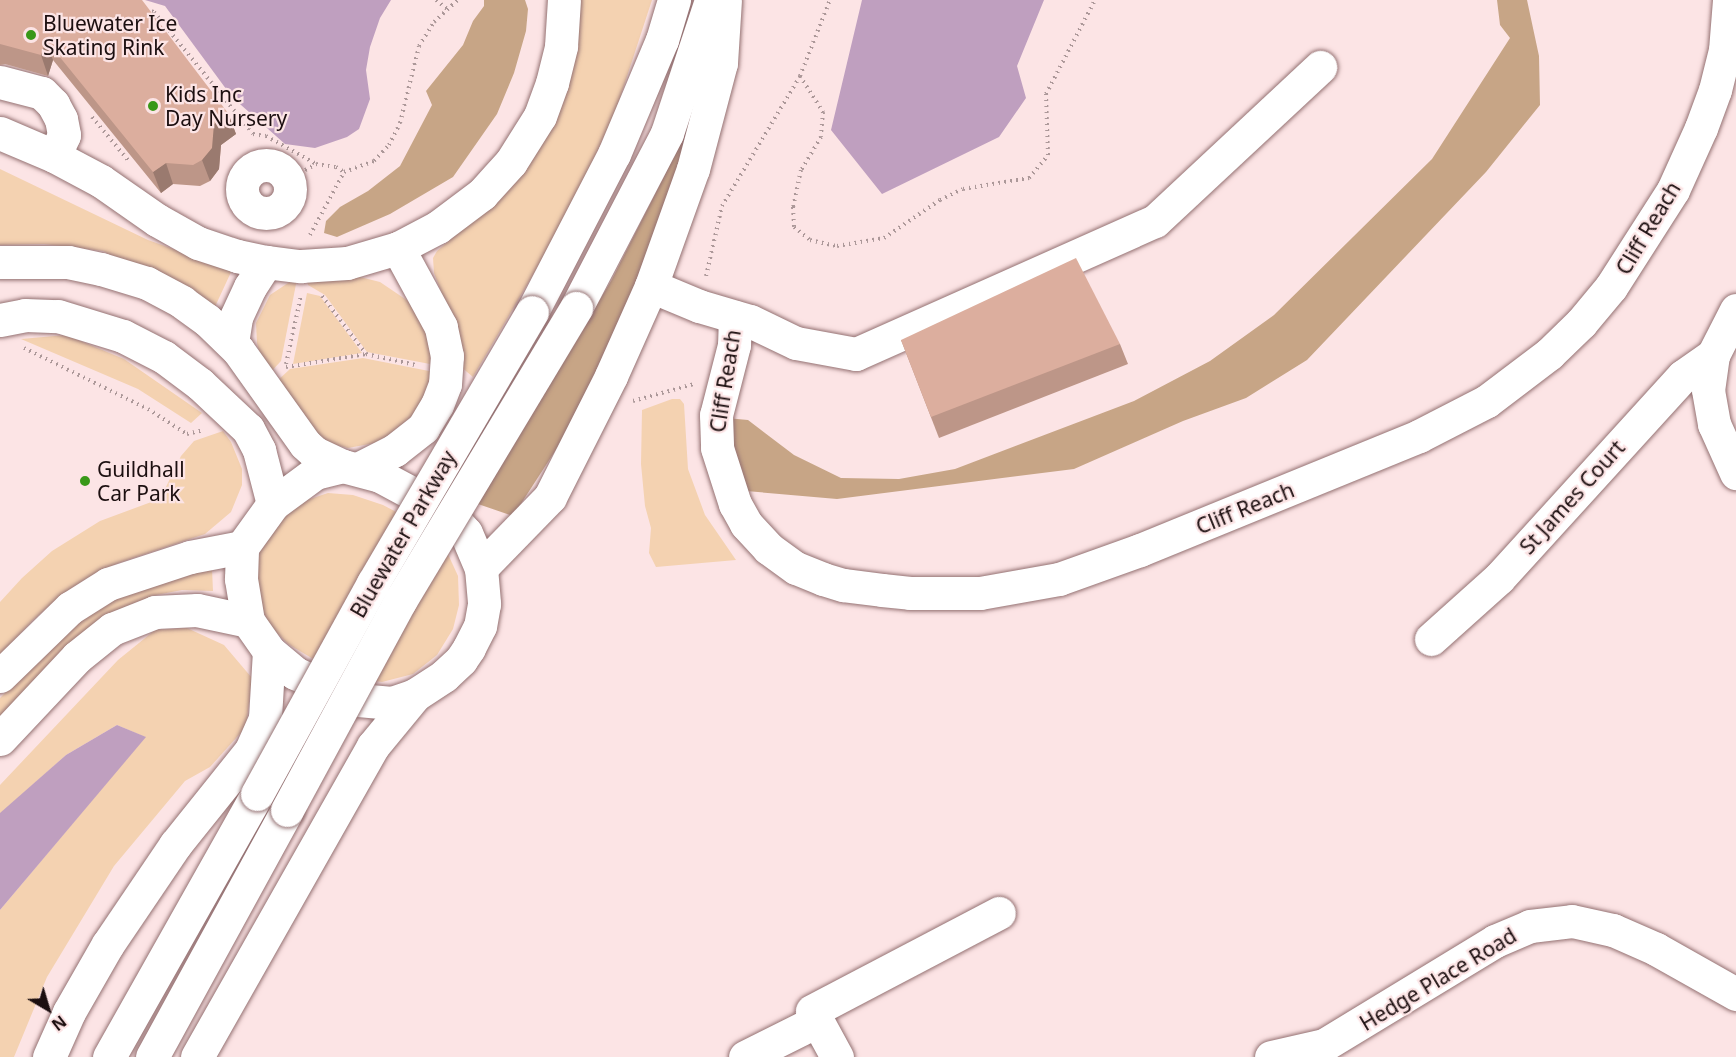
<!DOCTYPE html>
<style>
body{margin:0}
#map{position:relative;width:1736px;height:1057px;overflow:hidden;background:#fce4e5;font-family:"Noto Sans",sans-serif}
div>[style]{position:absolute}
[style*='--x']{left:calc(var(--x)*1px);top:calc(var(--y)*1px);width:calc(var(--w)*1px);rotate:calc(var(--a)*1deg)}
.green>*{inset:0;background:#f4d2b1}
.forest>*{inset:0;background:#c7a586}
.water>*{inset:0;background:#bf9fbf}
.path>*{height:4px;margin-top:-2px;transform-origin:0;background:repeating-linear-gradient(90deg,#ac9899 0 1.5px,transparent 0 6px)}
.roads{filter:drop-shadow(0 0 2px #947172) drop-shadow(0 0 2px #947172)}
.minor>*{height:33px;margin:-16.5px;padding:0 16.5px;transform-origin:16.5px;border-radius:16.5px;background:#fff}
.minor>.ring{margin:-16.5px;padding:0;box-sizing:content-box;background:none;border:33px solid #fff;border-radius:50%}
.bridges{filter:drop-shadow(0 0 2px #947172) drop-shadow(0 0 2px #947172)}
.minor-bridge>*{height:33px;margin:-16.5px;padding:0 16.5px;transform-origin:16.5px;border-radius:16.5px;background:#fff}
.wall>*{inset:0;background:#bd9688}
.shaded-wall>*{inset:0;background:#9a7a6f}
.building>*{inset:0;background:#dcae9e}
.dots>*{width:16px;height:16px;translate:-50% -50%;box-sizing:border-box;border:3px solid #fce4e5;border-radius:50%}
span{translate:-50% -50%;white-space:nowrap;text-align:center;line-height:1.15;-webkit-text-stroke:4.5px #fce4e5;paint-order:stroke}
.poi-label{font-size:21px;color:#1c0f10}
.left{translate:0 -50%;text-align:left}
.street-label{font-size:21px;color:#1c0f10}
.north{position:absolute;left:18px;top:979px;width:60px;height:60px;-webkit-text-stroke:4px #fce4e5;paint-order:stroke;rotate:142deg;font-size:16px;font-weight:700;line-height:24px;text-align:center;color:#1c0f10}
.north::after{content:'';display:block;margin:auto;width:21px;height:27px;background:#1c0f10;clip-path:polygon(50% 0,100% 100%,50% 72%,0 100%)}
</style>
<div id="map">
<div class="green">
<i style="clip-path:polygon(577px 0,652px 0,616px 110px,592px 163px,551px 244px,473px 377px,460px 366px,459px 338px,434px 273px,433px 258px,437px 251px,504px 194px,554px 119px)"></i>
<i style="clip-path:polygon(0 169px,148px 240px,232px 270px,213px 311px,103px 251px,44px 244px,0 245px)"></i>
<i style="clip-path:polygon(356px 276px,380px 282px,414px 305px,433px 348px,430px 364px,367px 352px,325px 295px,308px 285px,307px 279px)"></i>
<i style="clip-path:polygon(294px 279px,297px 279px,281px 361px,269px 374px,262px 364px,257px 343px,256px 323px,270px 295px)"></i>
<i style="clip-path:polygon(307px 293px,320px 296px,362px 353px,293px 364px)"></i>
<i style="clip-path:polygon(66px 335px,124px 359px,202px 413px,191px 423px,138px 389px,21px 339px)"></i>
<i style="clip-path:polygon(363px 358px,434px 372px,421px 409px,380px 442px,348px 448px,320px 441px,275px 383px,290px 369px)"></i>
<i style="clip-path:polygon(672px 399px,680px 399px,684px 404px,688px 469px,705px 515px,736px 560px,656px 567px,649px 553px,651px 528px,645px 506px,641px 464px,642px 410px)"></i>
<i style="clip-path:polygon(223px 431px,231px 442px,242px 469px,242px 485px,231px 512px,205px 534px,118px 563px,87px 578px,57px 599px,33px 620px,0 655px,0 602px,22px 578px,52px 551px,100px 521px,154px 501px,165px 489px,181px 456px,194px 441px)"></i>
<i style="clip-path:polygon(328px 493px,353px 495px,383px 505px,421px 525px,447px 552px,458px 576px,459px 605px,453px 629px,437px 655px,413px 674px,382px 682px,351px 677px,315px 660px,288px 644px,270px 626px,258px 599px,256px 569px,261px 547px,277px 519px,304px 501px)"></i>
<i style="clip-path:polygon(212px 569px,213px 591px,182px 590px,151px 596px,0 716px,0 698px,76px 622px,111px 598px,148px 584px)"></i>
<i style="clip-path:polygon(187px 628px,224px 645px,252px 678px,246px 727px,210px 767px,185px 781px,114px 866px,47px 977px,14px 1057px,0 1057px,0 910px,145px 737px,117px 725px,66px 755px,0 814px,0 785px,118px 660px,155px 630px)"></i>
</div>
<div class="forest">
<i style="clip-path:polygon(484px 0,525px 0,528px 9px,526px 31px,514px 73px,497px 114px,453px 177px,390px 214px,337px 237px,324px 233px,326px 221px,340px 207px,368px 191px,400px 166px,432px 105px,426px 91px,463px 45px,473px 21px,484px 6px)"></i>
<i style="clip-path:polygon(1497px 0,1527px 0,1539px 56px,1540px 105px,1486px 172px,1307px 360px,1246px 398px,1183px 421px,1074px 469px,837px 499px,746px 491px,726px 418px,748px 420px,794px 455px,841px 478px,899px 479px,955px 469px,1134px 401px,1210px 361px,1274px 315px,1432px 159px,1510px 38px,1500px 25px)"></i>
<i style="clip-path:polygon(684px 137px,691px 143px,594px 391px,513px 516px,478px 504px,611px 281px)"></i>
</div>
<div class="water">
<i style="clip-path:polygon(145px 0,391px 0,380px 18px,370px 47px,366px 70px,370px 99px,359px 129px,347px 137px,315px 148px,285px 144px,232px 97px,165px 6px)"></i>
<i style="clip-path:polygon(862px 0,1044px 0,1017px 66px,1026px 98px,999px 137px,882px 194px,831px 130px)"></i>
<i style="clip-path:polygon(117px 725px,146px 737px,0 910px,0 813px,66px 755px)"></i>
</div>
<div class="path">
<i style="--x:436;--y:0;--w:14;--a:39"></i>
<i style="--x:146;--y:10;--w:8;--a:14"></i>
<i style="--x:154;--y:12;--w:157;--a:50.9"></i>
<i style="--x:253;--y:134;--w:13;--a:9"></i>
<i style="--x:266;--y:136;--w:57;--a:29.2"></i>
<i style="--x:800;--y:76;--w:43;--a:57.4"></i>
<i style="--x:823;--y:112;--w:25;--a:95"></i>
<i style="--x:821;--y:137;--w:39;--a:121"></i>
<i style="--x:801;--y:170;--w:38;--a:102"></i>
<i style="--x:793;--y:207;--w:20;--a:87"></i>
<i style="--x:794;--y:227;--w:21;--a:39"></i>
<i style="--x:810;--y:240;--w:28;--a:13"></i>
<i style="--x:837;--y:246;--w:48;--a:-9.7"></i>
<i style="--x:884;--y:238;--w:68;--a:-34.2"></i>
<i style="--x:940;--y:200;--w:25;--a:-26"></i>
<i style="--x:963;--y:189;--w:67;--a:-9.5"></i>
<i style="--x:1029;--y:178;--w:30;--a:-50"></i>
<i style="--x:1048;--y:155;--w:61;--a:-91.9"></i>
<i style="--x:1046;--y:94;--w:106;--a:-62.5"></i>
<i style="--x:92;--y:117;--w:56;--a:50.1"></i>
<i style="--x:284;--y:174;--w:16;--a:-4"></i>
<i style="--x:300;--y:173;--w:18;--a:-29"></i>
<i style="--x:316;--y:164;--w:20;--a:9"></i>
<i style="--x:336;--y:167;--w:9;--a:32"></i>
<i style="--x:310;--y:235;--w:72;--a:-61.6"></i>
<i style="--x:344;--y:172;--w:32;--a:-20"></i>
<i style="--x:374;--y:161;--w:22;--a:-47"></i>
<i style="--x:389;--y:145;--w:25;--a:-63"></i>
<i style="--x:400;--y:123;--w:79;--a:-76.1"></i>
<i style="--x:419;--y:46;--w:28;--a:-58"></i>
<i style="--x:434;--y:22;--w:33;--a:-43"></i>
<i style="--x:706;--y:276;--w:72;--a:-77.1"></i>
<i style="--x:722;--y:206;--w:152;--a:-59"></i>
<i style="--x:800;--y:76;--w:82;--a:-68.5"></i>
<i style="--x:322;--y:296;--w:73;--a:52.8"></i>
<i style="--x:366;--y:354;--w:51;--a:12.4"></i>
<i style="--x:24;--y:348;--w:138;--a:26.2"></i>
<i style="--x:148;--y:409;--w:46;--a:32.7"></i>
<i style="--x:187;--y:434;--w:17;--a:-13"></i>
<i style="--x:286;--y:364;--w:71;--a:-77.7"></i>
<i style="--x:286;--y:367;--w:81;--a:-9.2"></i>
<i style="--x:633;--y:401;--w:63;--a:-15.6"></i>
</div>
<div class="roads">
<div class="minor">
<i style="--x:0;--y:82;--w:43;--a:14.7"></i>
<i style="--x:42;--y:93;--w:16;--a:45"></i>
<i style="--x:53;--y:104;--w:17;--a:62"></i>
<i style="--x:61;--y:119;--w:16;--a:79"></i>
<i style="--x:64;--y:135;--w:23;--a:115"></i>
<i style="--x:0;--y:133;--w:59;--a:23.1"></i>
<i style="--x:54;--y:156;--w:53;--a:28"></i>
<i style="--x:101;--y:181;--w:68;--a:34.9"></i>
<i style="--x:157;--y:220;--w:47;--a:29.3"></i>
<i style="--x:198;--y:243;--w:41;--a:18.4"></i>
<i style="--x:237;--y:256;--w:30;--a:12"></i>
<i style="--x:266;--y:262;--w:35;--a:7"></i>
<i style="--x:301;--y:266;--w:46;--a:-3.7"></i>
<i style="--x:347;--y:263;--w:53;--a:-16.4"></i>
<i style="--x:398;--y:248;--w:45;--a:-27.7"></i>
<i style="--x:438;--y:227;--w:55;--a:-36.9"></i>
<i style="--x:482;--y:194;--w:43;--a:-47.8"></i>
<i style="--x:511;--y:162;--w:54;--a:-57.8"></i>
<i style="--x:540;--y:116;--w:35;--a:-70"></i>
<i style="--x:552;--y:83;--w:38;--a:-76"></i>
<i style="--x:561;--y:46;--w:46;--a:-86.3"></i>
<i class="ring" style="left:242px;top:165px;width:15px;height:15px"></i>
<i style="--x:0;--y:262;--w:68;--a:0"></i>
<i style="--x:68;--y:262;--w:34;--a:12"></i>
<i style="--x:101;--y:269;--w:48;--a:16.9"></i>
<i style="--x:147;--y:283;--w:40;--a:28"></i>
<i style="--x:182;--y:302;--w:31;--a:36"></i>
<i style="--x:207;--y:320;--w:43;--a:44.1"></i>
<i style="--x:238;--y:350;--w:115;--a:54.5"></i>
<i style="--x:305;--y:444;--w:13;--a:42"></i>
<i style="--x:315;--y:453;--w:31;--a:25"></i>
<i style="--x:651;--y:286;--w:52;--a:22.6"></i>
<i style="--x:699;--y:306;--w:53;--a:16.4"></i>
<i style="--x:750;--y:321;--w:51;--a:25.6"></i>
<i style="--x:796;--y:343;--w:61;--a:10.4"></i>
<i style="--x:856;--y:354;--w:327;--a:-24"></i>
<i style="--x:1155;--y:221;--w:226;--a:-43"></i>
<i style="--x:576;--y:308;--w:197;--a:-62.5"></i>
<i style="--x:667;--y:133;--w:140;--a:-71.7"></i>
<i style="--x:1736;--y:310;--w:51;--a:117.1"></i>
<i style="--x:1713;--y:355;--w:35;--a:98"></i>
<i style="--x:1708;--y:390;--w:35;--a:80"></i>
<i style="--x:1714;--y:424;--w:54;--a:65.8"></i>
<i style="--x:532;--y:312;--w:178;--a:-62.6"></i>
<i style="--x:614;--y:154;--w:124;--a:-67.2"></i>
<i style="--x:662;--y:40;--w:42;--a:-73.3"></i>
<i style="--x:735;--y:317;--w:28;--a:92"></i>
<i style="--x:734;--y:345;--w:72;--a:104.4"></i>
<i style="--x:716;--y:415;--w:33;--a:88"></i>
<i style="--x:717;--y:448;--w:59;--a:72.2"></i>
<i style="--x:735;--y:504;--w:23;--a:61"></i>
<i style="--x:746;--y:524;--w:33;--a:47"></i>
<i style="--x:768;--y:548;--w:34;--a:36"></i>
<i style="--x:796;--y:568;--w:29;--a:22"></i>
<i style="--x:823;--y:579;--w:21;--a:17"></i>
<i style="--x:843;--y:585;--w:39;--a:7"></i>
<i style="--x:882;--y:590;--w:28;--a:6"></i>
<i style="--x:910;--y:593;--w:70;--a:0"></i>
<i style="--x:980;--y:593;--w:80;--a:-10"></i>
<i style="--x:1059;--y:579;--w:86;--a:-19.7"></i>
<i style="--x:1140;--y:550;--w:301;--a:-22.2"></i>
<i style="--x:1419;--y:436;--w:76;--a:-27.2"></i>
<i style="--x:1487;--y:401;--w:78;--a:-37.2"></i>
<i style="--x:1549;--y:354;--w:45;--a:-44.1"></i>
<i style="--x:1581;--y:323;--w:47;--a:-50.2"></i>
<i style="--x:1611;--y:287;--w:115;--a:-57.4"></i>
<i style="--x:1673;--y:190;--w:68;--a:-65.7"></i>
<i style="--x:1701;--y:128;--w:40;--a:-69.8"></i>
<i style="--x:1715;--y:90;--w:41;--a:-76"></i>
<i style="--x:1725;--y:50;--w:50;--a:-85.4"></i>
<i style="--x:0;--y:320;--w:25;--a:-11"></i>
<i style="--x:25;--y:315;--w:33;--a:2"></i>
<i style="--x:58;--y:316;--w:68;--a:17.1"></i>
<i style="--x:123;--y:336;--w:46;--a:27.1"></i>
<i style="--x:164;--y:357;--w:45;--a:36.9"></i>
<i style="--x:200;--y:384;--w:66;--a:43.2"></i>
<i style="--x:248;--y:429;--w:24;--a:62"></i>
<i style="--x:259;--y:450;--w:56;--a:75.5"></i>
<i style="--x:232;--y:343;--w:26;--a:-81"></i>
<i style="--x:236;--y:317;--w:33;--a:-65"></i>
<i style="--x:250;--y:287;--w:30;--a:-57"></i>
<i style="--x:343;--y:466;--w:38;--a:15"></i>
<i style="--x:380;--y:476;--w:76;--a:28.2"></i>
<i style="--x:447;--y:512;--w:28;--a:48"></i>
<i style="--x:466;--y:533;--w:38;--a:67"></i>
<i style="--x:481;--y:568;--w:36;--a:85"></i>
<i style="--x:484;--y:604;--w:22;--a:100"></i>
<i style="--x:480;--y:626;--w:25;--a:117"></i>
<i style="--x:469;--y:648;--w:14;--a:124"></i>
<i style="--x:461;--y:660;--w:23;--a:137"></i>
<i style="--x:444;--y:676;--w:35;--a:147"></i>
<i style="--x:415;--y:695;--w:24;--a:161"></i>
<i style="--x:392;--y:703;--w:37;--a:-175"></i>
<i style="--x:355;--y:700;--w:66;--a:-155.8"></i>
<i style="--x:295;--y:673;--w:34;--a:-140"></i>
<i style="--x:269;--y:651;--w:37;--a:-125"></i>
<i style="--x:248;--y:621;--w:43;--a:-99.5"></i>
<i style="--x:241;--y:579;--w:32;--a:-88"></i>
<i style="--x:242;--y:547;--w:53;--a:-54.2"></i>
<i style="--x:273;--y:504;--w:52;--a:-36.4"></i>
<i style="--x:315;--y:473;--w:29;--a:-14"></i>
<i style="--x:358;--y:469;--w:42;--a:-27.2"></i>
<i style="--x:395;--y:450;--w:36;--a:-38"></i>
<i style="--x:423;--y:428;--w:27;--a:-59"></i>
<i style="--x:437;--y:405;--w:22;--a:-69"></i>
<i style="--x:445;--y:384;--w:28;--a:-86"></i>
<i style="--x:447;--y:356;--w:30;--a:-102"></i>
<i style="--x:441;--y:327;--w:90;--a:-118.6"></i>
<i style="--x:481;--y:568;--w:99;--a:-45.8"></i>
<i style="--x:550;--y:497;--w:136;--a:-63.2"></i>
<i style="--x:611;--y:376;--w:98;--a:-66"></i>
<i style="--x:651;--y:286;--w:124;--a:-70.3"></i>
<i style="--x:693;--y:169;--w:110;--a:-75.2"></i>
<i style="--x:721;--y:63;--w:63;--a:-86.4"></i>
<i style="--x:1431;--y:639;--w:91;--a:-41.9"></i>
<i style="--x:1499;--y:578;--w:273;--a:-47.7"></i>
<i style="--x:1683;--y:376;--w:37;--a:-35"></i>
<i style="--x:0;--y:676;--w:98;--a:-44.2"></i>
<i style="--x:70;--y:608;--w:45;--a:-32.3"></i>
<i style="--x:108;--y:584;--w:86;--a:-18.2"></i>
<i style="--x:190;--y:557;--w:53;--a:-10.9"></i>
<i style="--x:0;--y:739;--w:112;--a:-46.8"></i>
<i style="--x:77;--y:657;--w:45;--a:-38.7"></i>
<i style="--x:112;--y:629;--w:46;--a:-21.6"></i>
<i style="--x:155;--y:612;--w:42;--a:-2.7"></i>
<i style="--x:197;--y:610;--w:52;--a:12.2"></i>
<i style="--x:49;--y:1057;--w:49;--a:-66"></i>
<i style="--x:69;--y:1012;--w:78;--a:-60.2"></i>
<i style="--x:108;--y:944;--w:120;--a:-55.9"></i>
<i style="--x:175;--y:845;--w:122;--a:-51.3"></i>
<i style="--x:251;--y:750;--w:35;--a:-66"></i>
<i style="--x:265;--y:718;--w:67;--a:-86.6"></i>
<i style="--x:109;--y:1057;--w:302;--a:-60.6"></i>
<i style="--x:152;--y:1057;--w:281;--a:-61.3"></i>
<i style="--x:197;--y:1057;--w:357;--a:-60.5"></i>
<i style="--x:373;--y:746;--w:66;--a:-50.5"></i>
<i style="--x:745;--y:1057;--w:80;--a:-26.6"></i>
<i style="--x:837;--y:1057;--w:52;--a:-118.5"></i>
<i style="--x:812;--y:1011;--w:211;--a:-27.7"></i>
<i style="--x:1271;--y:1057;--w:54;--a:-12.8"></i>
<i style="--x:1324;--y:1045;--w:200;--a:-31.3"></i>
<i style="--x:1495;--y:941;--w:38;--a:-23"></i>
<i style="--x:1530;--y:926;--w:42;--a:-6.8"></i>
<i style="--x:1572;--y:921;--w:42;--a:12.4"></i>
<i style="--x:1613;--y:930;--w:47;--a:23.8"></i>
<i style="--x:1656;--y:949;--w:92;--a:29.4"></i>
</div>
</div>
<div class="bridges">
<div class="minor-bridge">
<i style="--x:257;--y:794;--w:241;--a:-61.2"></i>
<i style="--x:373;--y:583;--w:314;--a:-59.6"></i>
<i style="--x:287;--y:810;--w:238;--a:-61.6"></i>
<i style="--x:400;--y:601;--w:342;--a:-59"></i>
</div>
</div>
<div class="wall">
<i style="clip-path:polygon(0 0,228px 113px,236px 134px,221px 145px,219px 169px,210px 181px,200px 186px,173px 184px,161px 193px,53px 60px,48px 76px,5px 64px,0 65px)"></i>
<i style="clip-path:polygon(901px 340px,1120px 344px,1128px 364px,939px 438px)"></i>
</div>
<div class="shaded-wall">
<i style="clip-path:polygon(46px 40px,53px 60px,48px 76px,41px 55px)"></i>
<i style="clip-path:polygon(228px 113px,236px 134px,221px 145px,219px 169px,210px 181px,202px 160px,214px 124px)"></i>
<i style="clip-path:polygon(166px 163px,173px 184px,161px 193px,153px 172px)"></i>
</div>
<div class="building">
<i style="clip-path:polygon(0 0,142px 0,228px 113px,214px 124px,212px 148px,202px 160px,193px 165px,166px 163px,153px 172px,46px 40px,41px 55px,0 44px)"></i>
<i style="clip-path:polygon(1076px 258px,1120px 344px,931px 417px,901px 340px)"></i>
</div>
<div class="dots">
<i style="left:31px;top:35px;background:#399818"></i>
<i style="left:153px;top:106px;background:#399818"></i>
<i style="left:85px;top:481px;background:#399818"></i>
</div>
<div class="poi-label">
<span class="left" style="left:43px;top:35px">Bluewater Ice<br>Skating Rink</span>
<span class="left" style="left:165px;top:106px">Kids Inc<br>Day Nursery</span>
<span class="left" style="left:97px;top:481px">Guildhall<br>Car Park</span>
</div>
<div class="street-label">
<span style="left:1648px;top:228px;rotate:-59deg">Cliff Reach</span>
<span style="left:725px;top:381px;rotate:-81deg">Cliff Reach</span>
<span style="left:1572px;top:497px;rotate:-48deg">St James Court</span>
<span style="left:1245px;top:508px;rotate:-22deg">Cliff Reach</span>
<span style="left:403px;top:534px;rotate:-60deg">Bluewater Parkway</span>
<span style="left:1438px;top:979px;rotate:-31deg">Hedge Place Road</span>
</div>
<div class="north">N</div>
</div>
